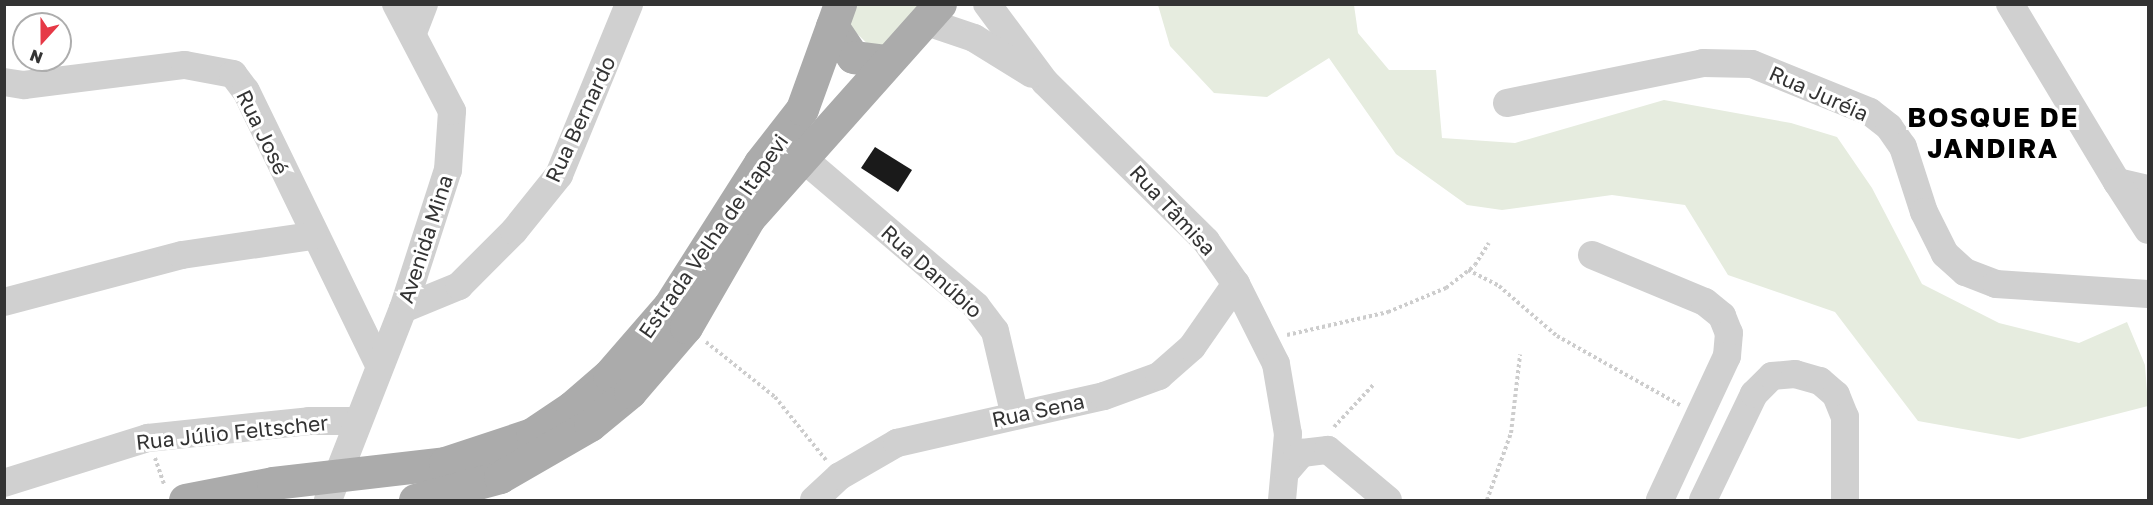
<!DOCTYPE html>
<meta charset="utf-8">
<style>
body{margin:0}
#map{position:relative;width:2153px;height:505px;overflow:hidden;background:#fff;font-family:"Golos Text",sans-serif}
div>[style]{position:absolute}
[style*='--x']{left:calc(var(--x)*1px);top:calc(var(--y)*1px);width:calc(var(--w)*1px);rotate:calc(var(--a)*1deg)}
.green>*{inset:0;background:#e6ecdf}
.building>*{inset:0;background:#1a1a1a}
.path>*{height:4px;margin-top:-2px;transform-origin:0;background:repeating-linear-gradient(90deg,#cdcdcd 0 3px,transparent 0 6px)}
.minor>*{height:28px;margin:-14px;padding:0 14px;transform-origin:14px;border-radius:14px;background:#d0d0d0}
.major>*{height:33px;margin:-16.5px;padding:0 16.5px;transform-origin:16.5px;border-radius:16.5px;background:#ababab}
span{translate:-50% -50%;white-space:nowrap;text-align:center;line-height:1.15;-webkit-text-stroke:6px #fff;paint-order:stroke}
.street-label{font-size:21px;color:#333}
.district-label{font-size:27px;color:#000;font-weight:700;letter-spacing:1.5px}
.frame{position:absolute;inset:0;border:6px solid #333;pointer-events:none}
.north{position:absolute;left:12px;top:12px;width:60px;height:60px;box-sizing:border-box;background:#fff;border:2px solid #adadad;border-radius:50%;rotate:201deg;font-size:16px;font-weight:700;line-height:24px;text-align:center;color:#333}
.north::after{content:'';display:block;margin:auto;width:21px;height:27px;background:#e63946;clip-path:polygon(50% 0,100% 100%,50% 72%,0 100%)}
</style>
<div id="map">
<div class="green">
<i style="clip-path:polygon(855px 5px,925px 5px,891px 43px,873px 49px,849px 26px)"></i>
<i style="clip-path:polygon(1158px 5px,1354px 5px,1358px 33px,1389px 70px,1436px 70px,1442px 138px,1515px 143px,1664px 100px,1791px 123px,1837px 137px,1872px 188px,1922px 284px,1999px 323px,2079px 343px,2127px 322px,2145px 365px,2148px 406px,2019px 439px,1918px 421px,1835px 312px,1728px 275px,1685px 205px,1612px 195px,1502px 210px,1467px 205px,1396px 154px,1329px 58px,1267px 97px,1214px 93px,1170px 46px)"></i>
</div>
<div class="building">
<i style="clip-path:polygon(875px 147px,912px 170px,898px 192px,861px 168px)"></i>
</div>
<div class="path">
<i style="--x:1468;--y:270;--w:35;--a:27"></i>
<i style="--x:1499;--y:286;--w:77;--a:40.8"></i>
<i style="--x:1557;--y:336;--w:141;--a:29.3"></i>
<i style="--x:1287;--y:335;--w:104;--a:-12.8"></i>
<i style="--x:1388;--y:312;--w:63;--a:-22.5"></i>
<i style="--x:1446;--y:288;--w:37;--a:-38"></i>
<i style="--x:1475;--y:265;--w:26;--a:-58"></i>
<i style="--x:706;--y:342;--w:88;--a:38.6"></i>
<i style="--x:775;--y:397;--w:81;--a:51"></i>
<i style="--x:1334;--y:427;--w:59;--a:-47.1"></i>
<i style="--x:155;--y:458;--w:28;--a:71"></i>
<i style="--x:1487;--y:500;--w:71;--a:-70.3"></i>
<i style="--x:1511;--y:433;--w:79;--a:-83.4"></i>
</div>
<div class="minor">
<i style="--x:987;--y:4;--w:97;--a:53.4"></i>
<i style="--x:1045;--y:82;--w:226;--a:44.6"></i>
<i style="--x:1206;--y:241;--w:52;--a:55.1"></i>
<i style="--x:1236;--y:284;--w:89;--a:63.4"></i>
<i style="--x:1276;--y:364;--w:71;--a:80.3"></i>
<i style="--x:1288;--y:434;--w:66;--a:95.2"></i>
<i style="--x:2010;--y:4;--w:208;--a:59"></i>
<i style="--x:2117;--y:182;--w:32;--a:13"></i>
<i style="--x:924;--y:21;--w:53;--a:18.8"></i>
<i style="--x:974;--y:38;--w:68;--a:31.8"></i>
<i style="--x:414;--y:30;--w:28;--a:-69"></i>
<i style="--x:4;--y:82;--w:20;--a:9"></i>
<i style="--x:24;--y:85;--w:162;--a:-7.1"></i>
<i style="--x:185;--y:65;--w:49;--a:10.6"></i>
<i style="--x:233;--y:74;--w:21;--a:53"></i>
<i style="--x:246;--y:91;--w:305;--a:64.1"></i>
<i style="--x:1507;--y:103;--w:200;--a:-11.5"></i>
<i style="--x:1703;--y:63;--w:49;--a:1.2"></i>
<i style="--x:1752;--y:64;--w:127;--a:22.1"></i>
<i style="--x:1870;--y:112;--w:24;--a:38"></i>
<i style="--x:1889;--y:127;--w:24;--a:55"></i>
<i style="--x:1903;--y:147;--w:68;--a:72.1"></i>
<i style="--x:1924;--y:212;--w:47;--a:63.4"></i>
<i style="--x:1945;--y:254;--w:27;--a:42"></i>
<i style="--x:1965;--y:272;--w:33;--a:21"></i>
<i style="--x:1996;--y:284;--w:152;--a:3.8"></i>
<i style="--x:800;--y:156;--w:231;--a:40.4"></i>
<i style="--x:976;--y:306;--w:31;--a:53"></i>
<i style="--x:995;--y:331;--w:87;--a:76.8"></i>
<i style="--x:2117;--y:182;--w:57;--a:57.1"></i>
<i style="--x:1592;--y:255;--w:122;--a:22.6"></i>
<i style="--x:1705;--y:302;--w:22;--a:39"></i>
<i style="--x:1722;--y:316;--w:18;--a:68"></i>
<i style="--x:1729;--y:333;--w:23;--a:95"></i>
<i style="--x:1727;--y:356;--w:159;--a:115"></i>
<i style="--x:4;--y:302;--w:184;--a:-14.8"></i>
<i style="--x:182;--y:255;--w:132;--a:-8.3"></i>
<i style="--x:403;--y:309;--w:61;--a:-22.3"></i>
<i style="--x:459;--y:286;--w:78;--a:-45"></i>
<i style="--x:514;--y:231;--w:72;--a:-51.2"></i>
<i style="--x:559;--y:175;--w:185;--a:-67.7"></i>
<i style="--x:1287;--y:470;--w:23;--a:-49"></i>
<i style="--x:1302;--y:453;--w:26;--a:-7"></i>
<i style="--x:1328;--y:450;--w:78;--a:39.8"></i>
<i style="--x:4;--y:483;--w:151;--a:-17.4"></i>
<i style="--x:148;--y:438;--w:162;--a:-6"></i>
<i style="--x:309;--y:421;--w:49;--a:0"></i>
<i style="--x:328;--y:500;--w:205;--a:-68.6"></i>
<i style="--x:403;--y:309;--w:146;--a:-72.1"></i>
<i style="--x:448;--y:170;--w:59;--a:-86.1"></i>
<i style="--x:452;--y:111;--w:121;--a:-117.6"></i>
<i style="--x:814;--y:500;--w:35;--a:-43"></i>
<i style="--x:840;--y:476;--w:66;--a:-30.1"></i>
<i style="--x:897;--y:443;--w:212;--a:-12.8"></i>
<i style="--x:1104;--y:396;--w:59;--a:-20"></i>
<i style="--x:1159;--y:376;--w:44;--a:-41.3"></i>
<i style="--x:1192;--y:347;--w:77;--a:-55.1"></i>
<i style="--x:1703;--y:500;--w:118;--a:-64.3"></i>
<i style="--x:1754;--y:394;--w:25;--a:-45"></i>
<i style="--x:1772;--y:376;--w:23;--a:-5"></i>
<i style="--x:1795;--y:374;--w:26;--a:16"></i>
<i style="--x:1820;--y:381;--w:21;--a:41"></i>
<i style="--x:1836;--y:395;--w:24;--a:68"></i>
<i style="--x:1845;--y:417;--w:83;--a:90"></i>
</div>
<div class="major">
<i style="--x:832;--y:26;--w:37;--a:56"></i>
<i style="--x:853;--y:57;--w:34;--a:7"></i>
<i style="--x:185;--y:500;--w:90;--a:-10.9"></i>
<i style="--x:273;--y:483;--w:173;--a:-6.6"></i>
<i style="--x:445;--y:463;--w:92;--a:-18.4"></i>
<i style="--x:532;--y:434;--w:48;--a:-34"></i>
<i style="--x:572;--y:407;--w:49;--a:-40.9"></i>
<i style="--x:609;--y:375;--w:91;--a:-49"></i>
<i style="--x:669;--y:306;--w:169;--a:-57.5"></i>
<i style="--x:760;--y:163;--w:68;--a:-52.1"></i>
<i style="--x:802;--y:109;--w:112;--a:-70.1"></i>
<i style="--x:415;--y:500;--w:88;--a:-15.1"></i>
<i style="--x:500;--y:477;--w:104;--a:-30"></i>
<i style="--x:590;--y:425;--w:52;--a:-39.5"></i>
<i style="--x:630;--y:392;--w:86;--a:-49.3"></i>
<i style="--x:686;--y:327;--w:126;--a:-60"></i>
<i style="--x:749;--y:218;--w:287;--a:-48.3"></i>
</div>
<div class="street-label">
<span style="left:1819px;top:93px;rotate:24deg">Rua Juréia</span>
<span style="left:580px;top:119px;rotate:-65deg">Rua Bernardo</span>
<span style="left:263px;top:132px;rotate:64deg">Rua José</span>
<span style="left:1173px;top:210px;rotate:47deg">Rua Tâmisa</span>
<span style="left:713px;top:236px;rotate:-55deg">Estrada Velha de Itapevi</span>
<span style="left:425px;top:239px;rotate:-72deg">Avenida Mina</span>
<span style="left:932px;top:271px;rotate:42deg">Rua Danúbio</span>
<span style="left:1038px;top:410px;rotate:-12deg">Rua Sena</span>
<span style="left:232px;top:432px;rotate:-6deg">Rua Júlio Feltscher</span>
</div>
<div class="district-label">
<span style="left:1993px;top:133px">BOSQUE DE<br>JANDIRA</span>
</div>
<div class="frame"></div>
<div class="north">N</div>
</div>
